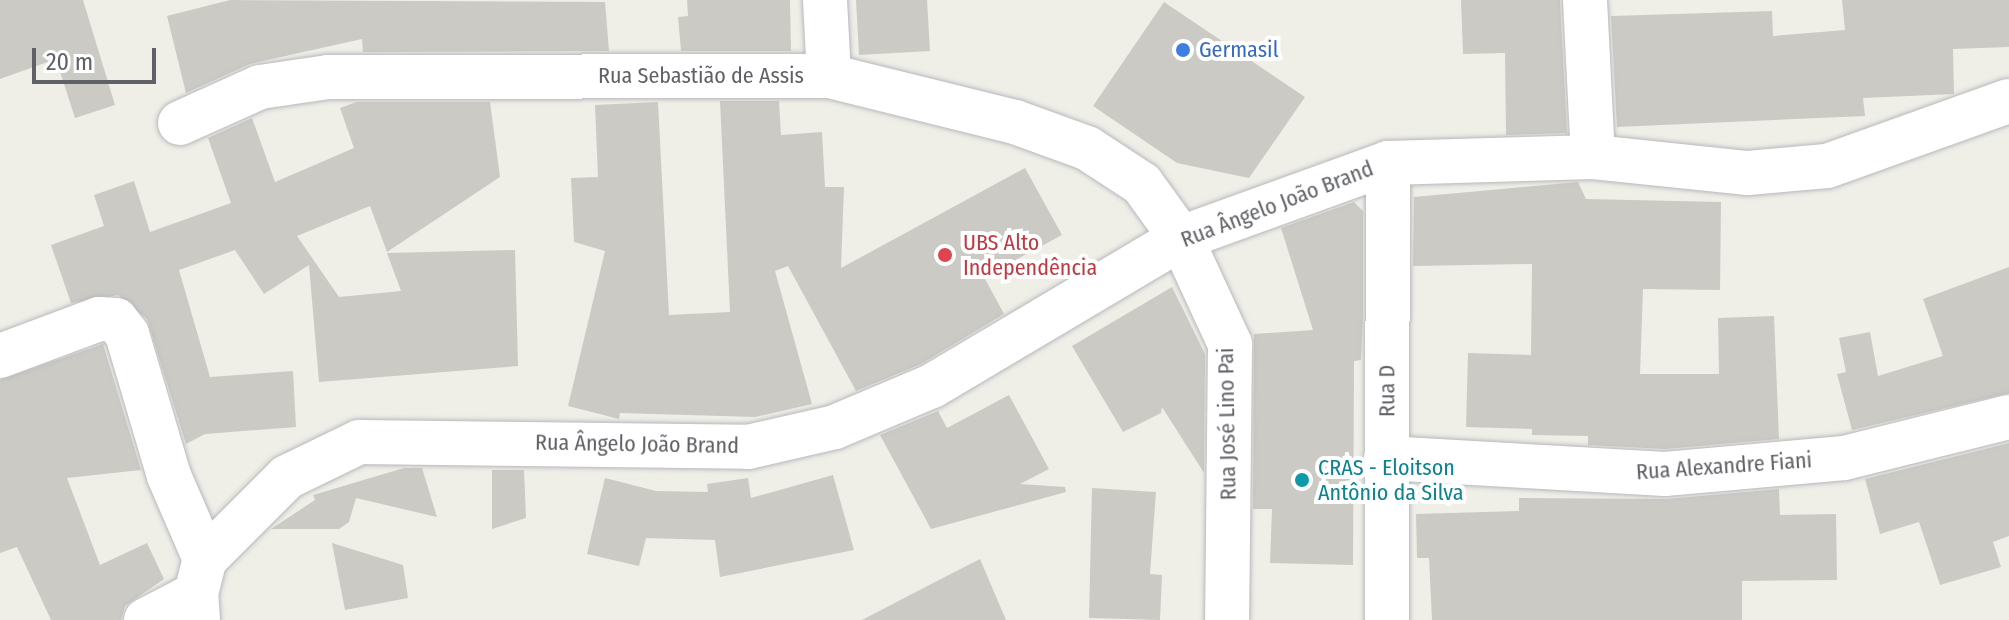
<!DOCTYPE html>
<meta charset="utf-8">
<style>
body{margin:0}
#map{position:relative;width:2009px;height:620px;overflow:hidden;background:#efefe8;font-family:"Fira Sans Condensed",sans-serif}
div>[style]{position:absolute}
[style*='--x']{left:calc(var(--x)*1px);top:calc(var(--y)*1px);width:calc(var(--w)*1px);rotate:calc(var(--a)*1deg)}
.building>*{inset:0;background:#cbcac4}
.roads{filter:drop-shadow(0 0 2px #b8b8bd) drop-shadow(0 0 2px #b8b8bd)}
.minor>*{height:44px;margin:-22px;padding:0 22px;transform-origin:22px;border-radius:22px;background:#fff}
.dots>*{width:22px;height:22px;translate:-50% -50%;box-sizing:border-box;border:4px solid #fff;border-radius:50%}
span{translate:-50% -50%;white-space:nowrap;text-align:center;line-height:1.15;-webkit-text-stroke:8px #fff;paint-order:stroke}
.shop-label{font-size:22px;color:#366cbe}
.left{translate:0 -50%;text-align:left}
.street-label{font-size:22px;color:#5f6166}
.health-label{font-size:22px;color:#be3a42}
.culture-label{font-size:22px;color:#0d838f}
.scale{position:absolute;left:32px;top:48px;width:124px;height:36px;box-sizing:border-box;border:4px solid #5f6166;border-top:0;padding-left:10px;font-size:24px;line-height:28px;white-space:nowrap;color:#5f6166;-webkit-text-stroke:6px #fff;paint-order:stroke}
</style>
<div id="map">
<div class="building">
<i style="clip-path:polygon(0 0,83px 0,115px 105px,75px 118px,56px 59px,0 79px)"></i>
<i style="clip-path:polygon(230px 0,605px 2px,609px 51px,363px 52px,362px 39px,250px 64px,186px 93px,167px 16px)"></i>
<i style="clip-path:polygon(687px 0,790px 0,791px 51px,681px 51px,678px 17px,688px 16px)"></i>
<i style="clip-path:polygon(856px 0,927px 0,930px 51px,859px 55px)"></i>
<i style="clip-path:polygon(1461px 0,1560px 0,1567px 133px,1506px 135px,1505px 53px,1463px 54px)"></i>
<i style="clip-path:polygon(1842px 0,2009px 0,2009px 47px,1953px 49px,1954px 94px,1863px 98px,1865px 116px,1617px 127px,1611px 16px,1772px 11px,1773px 36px,1845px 30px)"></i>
<i style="clip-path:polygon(1164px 2px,1305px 97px,1249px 178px,1177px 163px,1093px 106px)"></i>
<i style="clip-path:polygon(720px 101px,779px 101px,781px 135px,822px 132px,825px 187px,844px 187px,841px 268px,1025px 168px,1062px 235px,984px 277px,1004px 314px,921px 364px,856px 391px,788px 266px,775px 271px,812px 404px,755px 417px,620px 413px,619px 419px,568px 406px,605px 251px,574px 242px,571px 178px,598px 177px,595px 105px,658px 102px,669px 315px,730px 312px)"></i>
<i style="clip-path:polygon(357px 102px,490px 102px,500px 177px,387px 252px,370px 206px,297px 236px,339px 297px,401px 291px,387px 253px,515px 250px,518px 366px,319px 382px,309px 265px,264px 294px,235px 250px,179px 270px,210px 377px,293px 371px,296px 427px,205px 434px,186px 444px,147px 319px,118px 295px,71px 303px,51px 245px,104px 226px,94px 195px,134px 181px,150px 232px,231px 203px,208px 138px,252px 118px,275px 182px,354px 148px,340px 108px)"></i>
<i style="clip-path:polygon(1578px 182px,1586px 199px,1721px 202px,1720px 290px,1643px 289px,1640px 374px,1719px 374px,1718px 318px,1774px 316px,1779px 439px,1665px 449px,1588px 445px,1588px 436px,1532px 435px,1532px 429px,1466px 427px,1468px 353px,1531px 355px,1532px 264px,1413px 266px,1414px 197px)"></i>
<i style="clip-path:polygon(1354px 202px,1363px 211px,1363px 316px,1361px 360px,1354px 361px,1353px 565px,1270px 563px,1272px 509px,1253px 509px,1254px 334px,1313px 330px,1281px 228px)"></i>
<i style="clip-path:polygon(2009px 267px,2009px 393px,1852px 430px,1837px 374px,1846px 372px,1839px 338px,1870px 332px,1878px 376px,1943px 356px,1923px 299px)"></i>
<i style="clip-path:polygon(1172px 287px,1205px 354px,1204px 473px,1162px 407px,1161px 413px,1123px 432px,1072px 346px)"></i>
<i style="clip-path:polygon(103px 344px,141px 470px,67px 478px,100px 565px,147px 543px,164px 579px,125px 606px,121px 620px,51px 620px,17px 547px,0 553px,0 380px)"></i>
<i style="clip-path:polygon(1009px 395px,1049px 469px,1020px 484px,1065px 487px,1066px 492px,931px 529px,880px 435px,938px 411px,947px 428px)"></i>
<i style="clip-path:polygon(2009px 443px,2009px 536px,1993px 542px,2001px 567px,1940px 585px,1919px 522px,1880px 534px,1865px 479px)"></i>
<i style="clip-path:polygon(404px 468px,422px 468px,437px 517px,356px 498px,349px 522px,339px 529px,271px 529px,315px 500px,313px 495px)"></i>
<i style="clip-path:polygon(492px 470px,524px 470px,526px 518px,492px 529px)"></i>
<i style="clip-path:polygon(833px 475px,854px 550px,720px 577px,715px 540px,646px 538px,639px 566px,587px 554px,605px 478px,656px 491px,708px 492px,707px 484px,748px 478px,751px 498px)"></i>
<i style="clip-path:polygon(1092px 488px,1156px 492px,1150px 574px,1162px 575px,1160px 620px,1089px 618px)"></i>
<i style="clip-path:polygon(1779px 489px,1780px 515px,1836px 514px,1837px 580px,1742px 581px,1742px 620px,1432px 620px,1429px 558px,1417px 558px,1416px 514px,1519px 511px,1519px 498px,1667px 499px)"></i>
<i style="clip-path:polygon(332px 543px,403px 565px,408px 598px,345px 610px)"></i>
<i style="clip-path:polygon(980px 559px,1006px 620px,862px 620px,935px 582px)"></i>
</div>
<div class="roads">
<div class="minor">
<i style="--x:825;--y:0;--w:76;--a:87"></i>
<i style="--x:1585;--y:0;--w:157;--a:87.1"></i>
<i style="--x:180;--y:123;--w:88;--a:-24.2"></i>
<i style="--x:260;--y:87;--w:69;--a:-8.4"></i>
<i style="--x:328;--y:77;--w:501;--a:-0.11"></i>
<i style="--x:829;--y:76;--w:192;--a:13.9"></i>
<i style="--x:1015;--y:122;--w:77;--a:19.9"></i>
<i style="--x:1087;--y:148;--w:66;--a:33.2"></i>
<i style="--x:1142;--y:184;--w:67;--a:54.2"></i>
<i style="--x:1181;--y:238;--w:117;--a:65.2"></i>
<i style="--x:1230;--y:344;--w:276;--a:90.6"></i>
<i style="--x:0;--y:356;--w:106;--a:-20.5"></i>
<i style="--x:99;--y:319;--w:17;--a:3"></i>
<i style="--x:116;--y:320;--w:18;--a:52"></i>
<i style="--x:127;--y:334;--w:148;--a:73.5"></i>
<i style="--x:169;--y:476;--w:90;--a:66.6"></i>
<i style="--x:1386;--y:458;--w:279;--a:3.3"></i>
<i style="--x:1665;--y:474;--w:180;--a:-5.1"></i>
<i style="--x:1844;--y:458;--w:170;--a:-14"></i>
<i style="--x:146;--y:620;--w:56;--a:-27.5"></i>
<i style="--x:198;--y:620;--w:26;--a:-94"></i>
<i style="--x:196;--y:594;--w:36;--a:-76"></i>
<i style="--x:205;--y:559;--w:116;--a:-45"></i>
<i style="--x:287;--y:477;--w:80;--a:-25.9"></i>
<i style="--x:359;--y:442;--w:389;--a:0.7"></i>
<i style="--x:748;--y:447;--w:89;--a:-12.9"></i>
<i style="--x:835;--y:427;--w:105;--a:-22.9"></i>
<i style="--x:932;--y:386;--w:290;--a:-30.7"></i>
<i style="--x:1181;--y:238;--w:220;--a:-19.9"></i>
<i style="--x:1388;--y:163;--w:205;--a:-1.7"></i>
<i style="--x:1593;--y:157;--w:156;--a:5.9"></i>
<i style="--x:1748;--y:173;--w:79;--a:-5.1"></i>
<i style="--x:1827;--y:166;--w:193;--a:-19.7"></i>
<i style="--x:1387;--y:620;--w:457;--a:-89.9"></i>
</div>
</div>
<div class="dots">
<i style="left:1183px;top:50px;background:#3f7fe0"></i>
<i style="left:945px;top:255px;background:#e0444e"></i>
<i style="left:1302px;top:480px;background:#0f9aa8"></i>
</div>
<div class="shop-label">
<span class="left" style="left:1199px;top:50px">Germasil</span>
</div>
<div class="street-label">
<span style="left:701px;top:76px">Rua Sebastião de Assis</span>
<span style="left:1277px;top:204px;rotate:-21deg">Rua Ângelo João Brand</span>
<span style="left:1387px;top:391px;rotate:-90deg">Rua D</span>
<span style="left:1227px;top:424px;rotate:-91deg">Rua José Lino Pai</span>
<span style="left:637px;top:444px;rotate:1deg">Rua Ângelo João Brand</span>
<span style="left:1724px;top:466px;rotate:-4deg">Rua Alexandre Fiani</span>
</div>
<div class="health-label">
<span class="left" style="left:963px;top:255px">UBS Alto<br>Independência</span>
</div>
<div class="culture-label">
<span class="left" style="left:1318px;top:480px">CRAS - Eloitson<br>Antônio da Silva</span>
</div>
<div class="scale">20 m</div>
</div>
